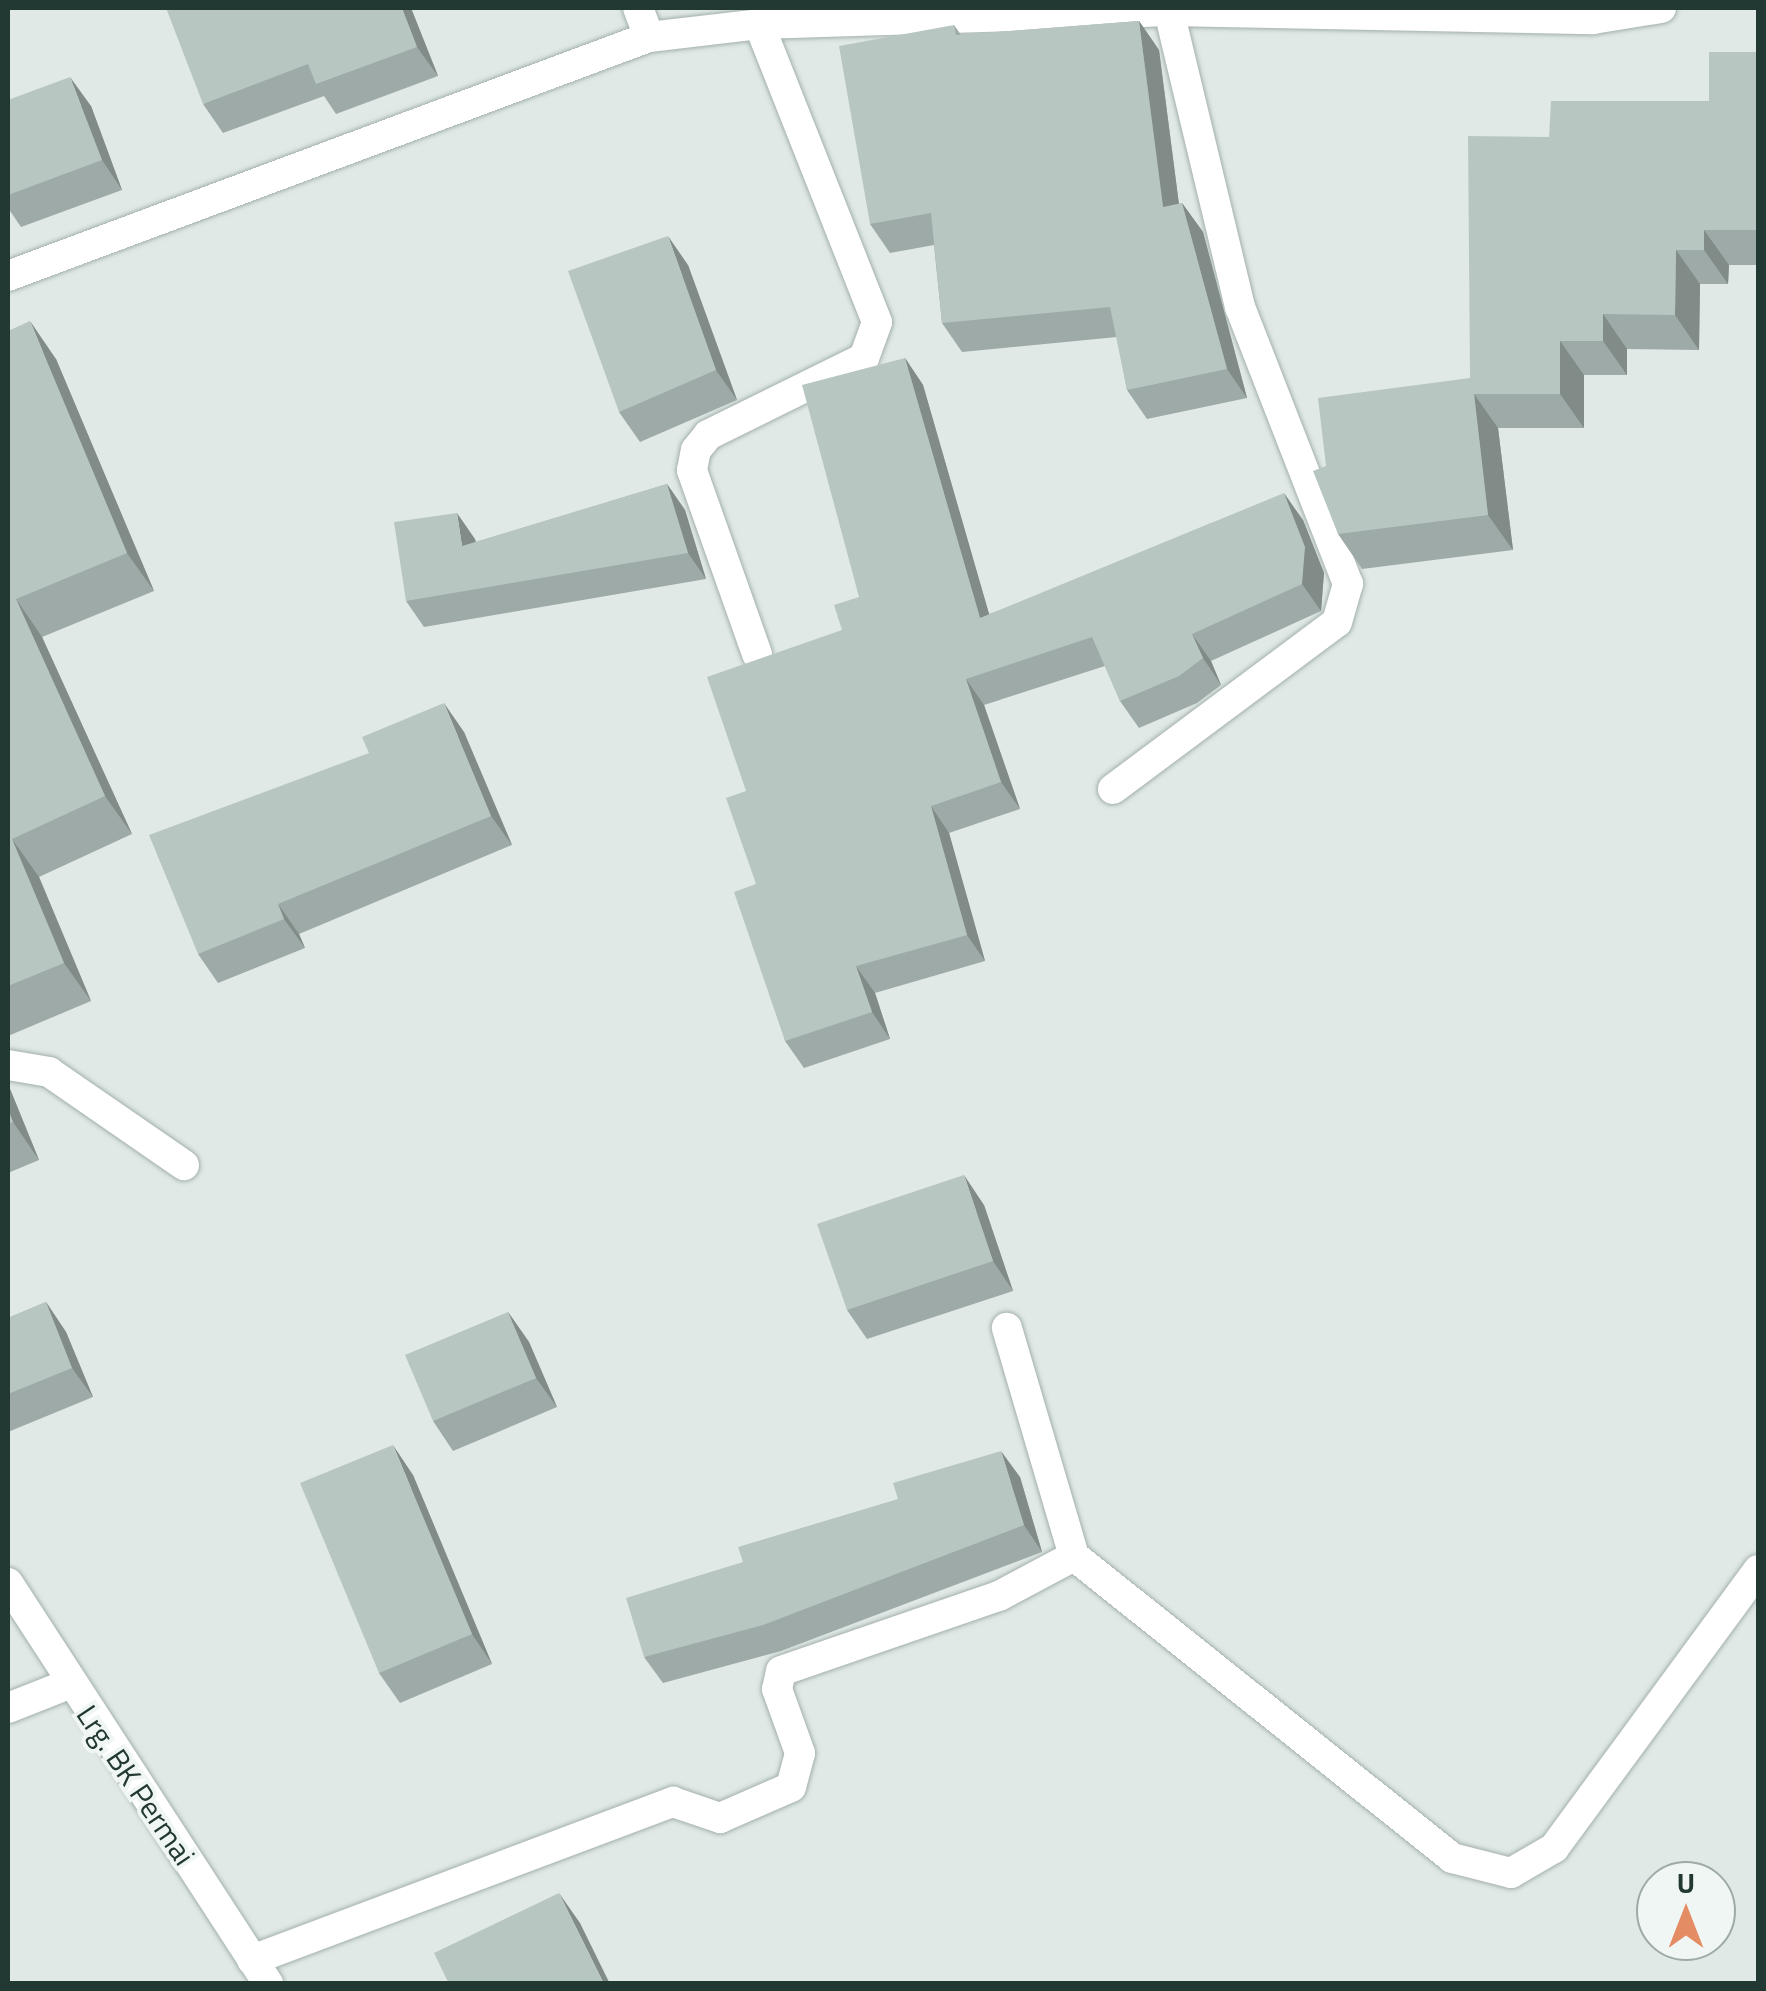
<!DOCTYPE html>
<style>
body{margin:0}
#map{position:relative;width:1766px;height:1991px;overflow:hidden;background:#e0e9e6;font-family:"Titillium Web",sans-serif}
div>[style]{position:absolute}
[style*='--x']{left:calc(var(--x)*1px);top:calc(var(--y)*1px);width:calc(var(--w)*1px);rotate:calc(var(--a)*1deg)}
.roads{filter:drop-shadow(0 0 2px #a3b0ad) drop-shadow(0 0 2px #a3b0ad)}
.minor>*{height:30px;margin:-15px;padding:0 15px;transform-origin:15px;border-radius:15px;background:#fff}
.wall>*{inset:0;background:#9eaaa7}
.shaded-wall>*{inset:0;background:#818b88}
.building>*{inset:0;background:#b8c6c2}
span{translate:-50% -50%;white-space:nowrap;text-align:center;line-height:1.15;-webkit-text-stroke:8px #f0f6f3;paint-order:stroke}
.street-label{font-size:30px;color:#223833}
.frame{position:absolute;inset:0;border:10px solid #223833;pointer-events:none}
.north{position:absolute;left:1636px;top:1861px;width:100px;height:100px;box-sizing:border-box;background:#f0f6f3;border:2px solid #9eaaa6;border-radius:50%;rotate:0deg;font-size:28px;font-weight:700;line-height:40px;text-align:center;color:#223833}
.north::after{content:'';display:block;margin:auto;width:35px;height:45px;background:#e48c63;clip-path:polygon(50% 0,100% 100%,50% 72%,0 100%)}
</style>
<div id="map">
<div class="roads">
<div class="minor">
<i style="--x:638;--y:8;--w:31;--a:69"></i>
<i style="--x:8;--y:276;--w:684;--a:-20.45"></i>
<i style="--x:649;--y:37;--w:111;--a:-6.7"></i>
<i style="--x:759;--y:24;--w:410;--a:-1.8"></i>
<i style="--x:1169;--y:11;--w:424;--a:1.1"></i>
<i style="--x:1593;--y:19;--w:69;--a:-9.2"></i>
<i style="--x:757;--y:654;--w:195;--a:-109.5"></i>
<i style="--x:692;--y:470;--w:20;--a:-79"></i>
<i style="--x:696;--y:450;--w:19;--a:-51"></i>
<i style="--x:708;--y:435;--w:174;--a:-26.3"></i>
<i style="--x:864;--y:358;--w:38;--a:-70"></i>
<i style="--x:877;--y:322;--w:321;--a:-111.6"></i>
<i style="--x:1113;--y:789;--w:279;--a:-36.7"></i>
<i style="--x:1337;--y:622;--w:40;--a:-74"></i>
<i style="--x:1348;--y:584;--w:297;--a:-111.3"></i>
<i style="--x:1240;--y:307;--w:304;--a:-103.5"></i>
<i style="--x:8;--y:1065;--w:42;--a:9.7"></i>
<i style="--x:49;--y:1072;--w:164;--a:34.6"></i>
<i style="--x:1074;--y:1556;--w:484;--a:38.6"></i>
<i style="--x:1452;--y:1858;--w:61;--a:14.3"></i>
<i style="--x:1511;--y:1873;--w:50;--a:-30.2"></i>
<i style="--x:1554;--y:1848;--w:345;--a:-53.7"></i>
<i style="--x:8;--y:1583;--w:478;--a:57"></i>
<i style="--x:8;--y:1708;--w:66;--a:-21.5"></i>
<i style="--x:252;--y:1960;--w:450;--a:-20.6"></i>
<i style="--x:673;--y:1802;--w:50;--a:18.8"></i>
<i style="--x:720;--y:1818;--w:77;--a:-23.6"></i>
<i style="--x:791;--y:1787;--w:35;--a:-75"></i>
<i style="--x:800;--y:1753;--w:68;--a:-109.8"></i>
<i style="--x:777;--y:1689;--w:18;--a:-77"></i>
<i style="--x:781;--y:1671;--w:231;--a:-19"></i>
<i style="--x:999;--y:1596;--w:85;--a:-28.1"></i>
<i style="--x:1074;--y:1556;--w:238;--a:-106.4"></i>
</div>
</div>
<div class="wall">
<i style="clip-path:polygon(411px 8px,438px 76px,336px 114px,324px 96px,223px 133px,203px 104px)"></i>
<i style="clip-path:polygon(1139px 21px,1159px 50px,1179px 204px,1182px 203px,1203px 232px,1247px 398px,1147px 419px,1127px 390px,1117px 337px,962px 352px,942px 323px,934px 245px,890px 253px,870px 224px,954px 25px,961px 35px)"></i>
<i style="clip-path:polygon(1758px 52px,1758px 265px,1729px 265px,1728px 284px,1700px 284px,1699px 350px,1627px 349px,1627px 375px,1584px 375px,1584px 428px,1498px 428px,1513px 550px,1362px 569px,1338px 534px,1326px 466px,1470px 378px,1549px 137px,1709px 101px)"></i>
<i style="clip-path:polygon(8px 100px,91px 106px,122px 190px,21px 227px,8px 208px)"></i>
<i style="clip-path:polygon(688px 265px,737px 400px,640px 442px,619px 412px)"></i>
<i style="clip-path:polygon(8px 331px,56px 359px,154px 591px,42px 637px,132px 834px,39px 877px,91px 1001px,8px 1036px)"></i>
<i style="clip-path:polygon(905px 358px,923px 385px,989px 614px,1303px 520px,1324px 573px,1321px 611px,1211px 661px,1221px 685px,1197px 703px,1139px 728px,1120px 701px,1105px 666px,984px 705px,1020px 809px,949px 833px,985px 961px,875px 993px,890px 1039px,804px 1068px,785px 1041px,756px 884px,746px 791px,842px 630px,859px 597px)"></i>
<i style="clip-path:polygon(667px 484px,685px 510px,706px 579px,424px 627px,406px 601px,475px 539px,476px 542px)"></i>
<i style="clip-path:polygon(464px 732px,512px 845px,299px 934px,305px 948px,218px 983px,198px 954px)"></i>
<i style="clip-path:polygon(8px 1084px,39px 1160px,8px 1173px)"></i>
<i style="clip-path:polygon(984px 1205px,1013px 1291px,867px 1339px,847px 1310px)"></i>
<i style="clip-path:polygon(46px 1302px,66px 1332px,93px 1397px,8px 1432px,8px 1318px)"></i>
<i style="clip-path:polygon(508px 1312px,529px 1342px,557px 1407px,453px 1451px,433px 1421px)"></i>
<i style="clip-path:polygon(413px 1475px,492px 1664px,400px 1703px,379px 1673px)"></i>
<i style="clip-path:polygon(1020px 1477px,1042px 1552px,781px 1651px,663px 1683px,644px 1657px)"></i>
</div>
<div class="shaded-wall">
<i style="clip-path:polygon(402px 8px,411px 8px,438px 76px,417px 47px)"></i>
<i style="clip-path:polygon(1139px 21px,1159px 50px,1183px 236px,1163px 207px)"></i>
<i style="clip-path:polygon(70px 77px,91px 106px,122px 190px,102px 160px)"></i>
<i style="clip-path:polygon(1182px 203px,1203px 232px,1247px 398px,1227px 369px)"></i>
<i style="clip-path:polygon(1704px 230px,1729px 265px,1728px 284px,1704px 250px)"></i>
<i style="clip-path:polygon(668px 236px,688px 265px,737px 400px,716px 370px)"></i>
<i style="clip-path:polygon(1676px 250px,1700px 284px,1699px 350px,1675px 315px)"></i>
<i style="clip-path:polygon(1603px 314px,1627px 349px,1627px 375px,1603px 341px)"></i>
<i style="clip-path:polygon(30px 321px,56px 359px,154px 591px,127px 553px)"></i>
<i style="clip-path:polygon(1560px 341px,1584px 375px,1584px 428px,1560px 394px)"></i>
<i style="clip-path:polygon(905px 358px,923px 385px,998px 645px,980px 618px)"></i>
<i style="clip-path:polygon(1474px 394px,1498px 428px,1513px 550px,1488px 515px)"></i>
<i style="clip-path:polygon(667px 484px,685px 510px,706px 579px,688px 553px)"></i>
<i style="clip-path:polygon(1284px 493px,1303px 520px,1324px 573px,1321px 611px,1302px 584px)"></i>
<i style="clip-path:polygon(457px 513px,475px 539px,480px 572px,462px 546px)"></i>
<i style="clip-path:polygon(16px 599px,42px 637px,132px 834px,105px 796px)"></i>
<i style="clip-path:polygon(1192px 634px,1211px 661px,1221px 685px,1203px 658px)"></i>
<i style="clip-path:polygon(966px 679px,984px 705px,1020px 809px,1001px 782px)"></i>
<i style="clip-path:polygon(444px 703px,464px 732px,512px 845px,491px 816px)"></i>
<i style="clip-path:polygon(931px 806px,949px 833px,985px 961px,967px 935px)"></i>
<i style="clip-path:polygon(12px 839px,39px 877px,91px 1001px,64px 963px)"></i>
<i style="clip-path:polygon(278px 904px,299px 934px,305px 948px,284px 919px)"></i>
<i style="clip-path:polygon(856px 966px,875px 993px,890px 1039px,872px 1012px)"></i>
<i style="clip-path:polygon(8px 1084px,39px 1160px,13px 1122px,8px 1109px)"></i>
<i style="clip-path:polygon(964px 1175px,984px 1205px,1013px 1291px,993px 1261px)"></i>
<i style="clip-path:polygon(46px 1302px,66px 1332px,93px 1397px,72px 1368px)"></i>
<i style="clip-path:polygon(508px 1312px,529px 1342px,557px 1407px,536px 1378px)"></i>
<i style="clip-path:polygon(393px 1445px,413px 1475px,492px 1664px,472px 1634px)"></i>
<i style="clip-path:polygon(1001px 1451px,1020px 1477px,1042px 1552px,1024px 1525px)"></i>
<i style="clip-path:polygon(559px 1893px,580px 1923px,610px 1984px,604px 1984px)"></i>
</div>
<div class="building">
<i style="clip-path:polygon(166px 8px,402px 8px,417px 47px,316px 84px,308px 64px,203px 104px)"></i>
<i style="clip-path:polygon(1139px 21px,1163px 207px,1182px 203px,1227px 369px,1127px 390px,1110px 307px,942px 323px,931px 213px,870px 224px,839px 46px,954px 25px,956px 35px)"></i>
<i style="clip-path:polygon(1709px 52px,1758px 52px,1758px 230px,1704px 230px,1704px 250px,1676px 250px,1675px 315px,1603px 314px,1603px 341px,1560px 341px,1560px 394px,1474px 394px,1488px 515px,1338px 534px,1313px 471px,1326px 466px,1318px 398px,1470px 378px,1468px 136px,1549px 137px,1551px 101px,1709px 101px)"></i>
<i style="clip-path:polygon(70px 77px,102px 160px,8px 195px,8px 100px)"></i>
<i style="clip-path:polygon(668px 236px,716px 370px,619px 412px,568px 271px)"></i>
<i style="clip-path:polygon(30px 321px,127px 553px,16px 599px,105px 796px,12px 839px,64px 963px,8px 986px,8px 331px)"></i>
<i style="clip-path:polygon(905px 358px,980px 618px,1284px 493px,1305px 547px,1302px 584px,1192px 634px,1203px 658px,1179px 676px,1120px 701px,1092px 637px,966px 679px,1001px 782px,931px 806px,967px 935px,856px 966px,872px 1012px,785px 1041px,734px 892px,756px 884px,726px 798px,746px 791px,707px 677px,842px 630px,834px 605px,859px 597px,802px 385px)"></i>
<i style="clip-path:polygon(667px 484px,688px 553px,406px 601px,394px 522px,457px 513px,462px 546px)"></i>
<i style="clip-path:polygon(444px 703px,491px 816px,278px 904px,284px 919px,198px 954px,149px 835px,369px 753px,362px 737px)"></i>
<i style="clip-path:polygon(8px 1109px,13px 1122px,8px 1124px)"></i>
<i style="clip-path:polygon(964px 1175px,993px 1261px,847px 1310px,817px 1224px)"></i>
<i style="clip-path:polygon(46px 1302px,72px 1368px,8px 1394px,8px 1318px)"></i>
<i style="clip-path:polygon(508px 1312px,536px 1378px,433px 1421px,405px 1355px)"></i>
<i style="clip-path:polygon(393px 1445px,472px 1634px,379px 1673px,300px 1483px)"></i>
<i style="clip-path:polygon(1001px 1451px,1024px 1525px,763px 1625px,644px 1657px,626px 1598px,743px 1562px,738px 1547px,898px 1499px,893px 1483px)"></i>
<i style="clip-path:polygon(559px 1893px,604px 1984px,449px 1984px,434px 1953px)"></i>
</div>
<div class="street-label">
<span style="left:136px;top:1785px;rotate:56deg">Lrg. BK Permai</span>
</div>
<div class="frame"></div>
<div class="north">U</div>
</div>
